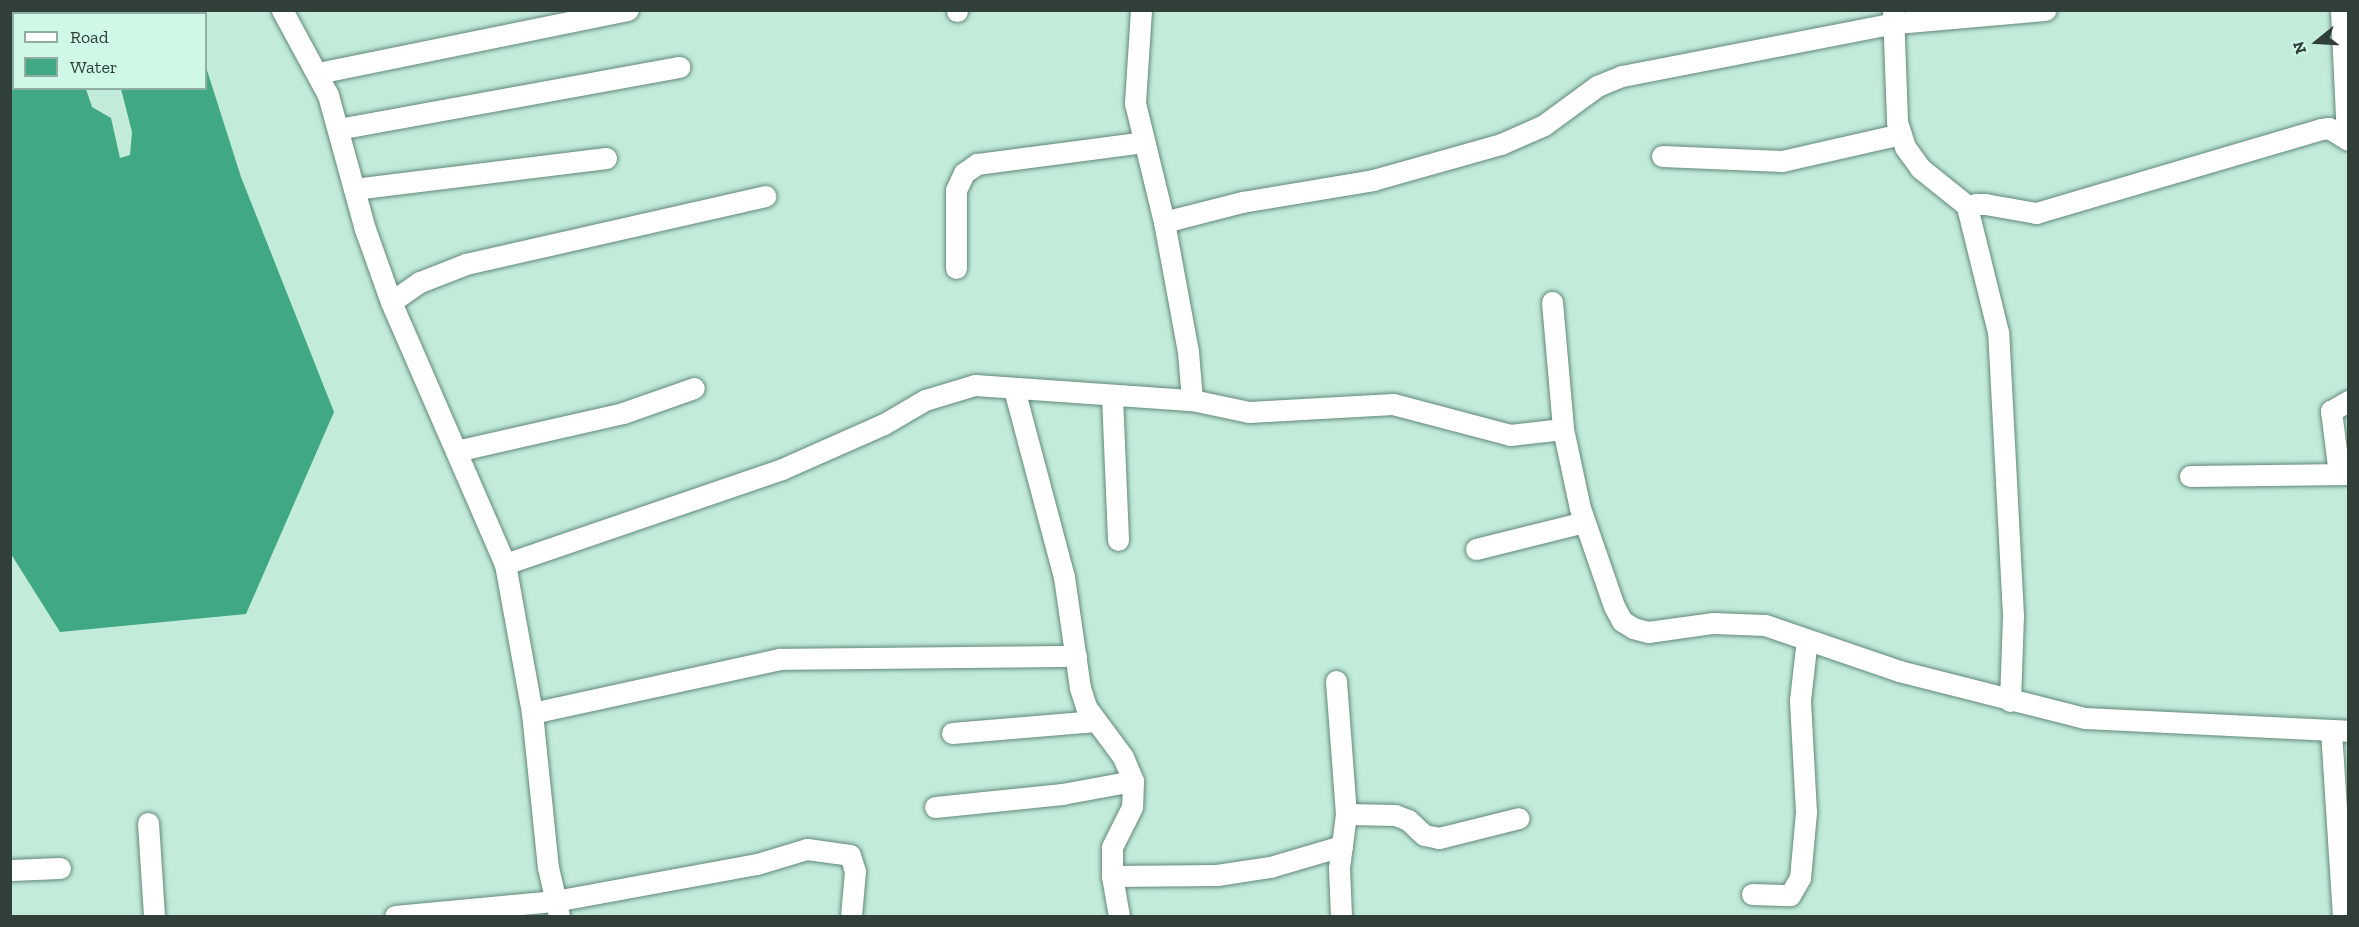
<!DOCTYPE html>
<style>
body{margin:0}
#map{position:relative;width:2359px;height:927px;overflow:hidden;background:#c2ebda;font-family:"Zilla Slab",serif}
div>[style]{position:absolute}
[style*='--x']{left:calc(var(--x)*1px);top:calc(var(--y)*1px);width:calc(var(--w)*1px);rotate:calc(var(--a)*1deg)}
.water>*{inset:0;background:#40a885}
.roads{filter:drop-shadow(0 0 2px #628878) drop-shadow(0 0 2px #628878)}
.minor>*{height:21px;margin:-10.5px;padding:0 10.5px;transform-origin:10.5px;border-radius:10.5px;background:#fff}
span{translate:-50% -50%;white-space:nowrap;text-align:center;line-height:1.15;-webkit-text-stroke:4.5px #cff8e7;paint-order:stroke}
.frame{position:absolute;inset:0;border:12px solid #304039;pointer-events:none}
.legend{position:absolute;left:12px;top:12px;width:195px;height:78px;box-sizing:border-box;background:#cff8e7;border:2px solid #8faea1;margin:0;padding:8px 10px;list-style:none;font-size:18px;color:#304039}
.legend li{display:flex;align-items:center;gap:12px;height:30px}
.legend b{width:30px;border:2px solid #8faea1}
.north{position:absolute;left:2287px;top:12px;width:60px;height:60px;-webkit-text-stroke:4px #cff8e7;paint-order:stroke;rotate:252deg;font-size:16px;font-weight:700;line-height:24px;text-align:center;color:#304039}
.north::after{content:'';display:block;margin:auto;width:21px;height:27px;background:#304039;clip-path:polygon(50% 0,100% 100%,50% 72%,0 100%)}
</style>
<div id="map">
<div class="water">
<i style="clip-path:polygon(11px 10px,187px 11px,188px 13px,14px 14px,14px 88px,86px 89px,92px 107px,111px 118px,120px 158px,130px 155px,132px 132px,121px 89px,206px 88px,206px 67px,241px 177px,334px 412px,246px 614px,60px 632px,11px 554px)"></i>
</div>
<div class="roads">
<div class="minor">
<i style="--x:282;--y:10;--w:97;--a:61.6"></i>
<i style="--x:328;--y:95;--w:139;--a:74.6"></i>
<i style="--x:365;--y:229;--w:77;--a:70.4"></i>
<i style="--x:391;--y:302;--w:286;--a:66.5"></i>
<i style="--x:505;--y:564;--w:151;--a:79.7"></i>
<i style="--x:532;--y:713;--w:155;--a:84.1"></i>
<i style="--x:548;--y:867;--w:50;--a:77.3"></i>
<i style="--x:957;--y:10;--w:1;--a:90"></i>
<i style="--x:1141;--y:10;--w:93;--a:93.7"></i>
<i style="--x:1135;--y:103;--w:122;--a:76.3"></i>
<i style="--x:1164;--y:222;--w:132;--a:79.5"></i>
<i style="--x:1188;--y:352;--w:48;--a:85.2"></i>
<i style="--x:2341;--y:10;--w:129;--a:87.3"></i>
<i style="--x:1893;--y:11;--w:111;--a:87.9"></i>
<i style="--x:1897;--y:122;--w:26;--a:72"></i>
<i style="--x:1905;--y:147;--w:26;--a:54"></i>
<i style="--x:1920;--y:168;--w:64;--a:38.7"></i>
<i style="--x:318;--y:73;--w:316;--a:-11.5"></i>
<i style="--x:338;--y:129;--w:347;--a:-10.3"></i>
<i style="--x:1662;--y:156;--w:120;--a:2.4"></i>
<i style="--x:1782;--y:161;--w:122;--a:-12.8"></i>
<i style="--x:354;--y:189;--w:254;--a:-7"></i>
<i style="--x:1164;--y:222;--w:81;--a:-14.4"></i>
<i style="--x:1242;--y:202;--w:133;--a:-9.5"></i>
<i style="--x:1373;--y:180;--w:133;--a:-15.7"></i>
<i style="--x:1501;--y:144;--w:47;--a:-23.8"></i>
<i style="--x:1544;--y:125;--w:66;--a:-36.3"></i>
<i style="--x:1597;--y:86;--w:27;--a:-22"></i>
<i style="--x:1622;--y:76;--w:278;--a:-11"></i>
<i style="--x:1895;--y:23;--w:151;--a:-5"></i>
<i style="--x:956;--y:268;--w:78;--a:-90"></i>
<i style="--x:956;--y:190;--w:19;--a:-65"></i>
<i style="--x:964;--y:173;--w:16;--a:-35"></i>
<i style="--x:977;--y:164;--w:167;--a:-7.5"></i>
<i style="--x:391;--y:302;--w:35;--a:-35"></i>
<i style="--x:420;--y:282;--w:49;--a:-21.4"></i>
<i style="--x:466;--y:264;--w:307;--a:-12.8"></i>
<i style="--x:1552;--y:302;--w:127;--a:85"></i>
<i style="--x:1563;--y:429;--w:81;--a:77.9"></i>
<i style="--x:1580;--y:508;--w:104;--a:70.9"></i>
<i style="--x:1614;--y:606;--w:17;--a:62"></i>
<i style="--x:1622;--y:621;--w:13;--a:32"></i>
<i style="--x:1633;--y:628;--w:16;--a:15"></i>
<i style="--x:1648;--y:632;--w:66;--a:-7.9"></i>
<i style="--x:1713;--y:623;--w:52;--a:2.2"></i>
<i style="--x:1765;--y:625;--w:142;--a:18.9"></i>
<i style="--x:1899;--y:671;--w:192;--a:14.2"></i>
<i style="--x:2085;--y:718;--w:263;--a:2.8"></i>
<i style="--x:1014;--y:389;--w:195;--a:75.1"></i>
<i style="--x:1064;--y:577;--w:112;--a:81.8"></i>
<i style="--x:1080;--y:688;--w:20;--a:72"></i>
<i style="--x:1086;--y:707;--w:62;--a:53.5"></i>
<i style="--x:1123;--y:757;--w:26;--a:67"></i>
<i style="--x:1133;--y:781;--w:26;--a:92"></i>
<i style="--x:1132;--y:807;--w:45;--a:116.6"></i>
<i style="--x:1112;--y:847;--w:29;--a:90"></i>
<i style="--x:1112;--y:876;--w:41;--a:80.1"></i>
<i style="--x:1112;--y:396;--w:144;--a:87.6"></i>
<i style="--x:456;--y:451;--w:171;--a:-12.8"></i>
<i style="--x:623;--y:413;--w:75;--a:-19.4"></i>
<i style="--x:2339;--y:474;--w:64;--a:-97.2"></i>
<i style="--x:2331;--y:411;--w:20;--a:-30"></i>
<i style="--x:2190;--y:476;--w:158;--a:-0.7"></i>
<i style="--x:1476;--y:549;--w:111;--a:-14"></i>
<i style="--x:505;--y:564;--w:293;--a:-18.9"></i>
<i style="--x:782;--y:469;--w:111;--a:-23.8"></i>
<i style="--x:884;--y:424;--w:48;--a:-30.3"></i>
<i style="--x:925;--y:400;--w:52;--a:-16.7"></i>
<i style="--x:975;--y:385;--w:218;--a:4"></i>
<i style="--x:1192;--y:400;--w:58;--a:11.9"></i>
<i style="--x:1249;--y:412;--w:144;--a:-3.2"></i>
<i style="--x:1393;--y:404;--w:121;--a:14.8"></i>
<i style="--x:1510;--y:435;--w:53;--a:-6.5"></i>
<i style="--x:1336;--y:681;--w:133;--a:85.7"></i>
<i style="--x:1346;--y:814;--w:54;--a:97.4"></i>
<i style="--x:1339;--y:868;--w:48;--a:87.6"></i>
<i style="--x:2010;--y:701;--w:86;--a:-88"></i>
<i style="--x:2013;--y:615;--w:283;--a:-93"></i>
<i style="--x:1998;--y:332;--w:125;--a:-103.9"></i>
<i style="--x:1968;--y:211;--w:11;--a:-41"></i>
<i style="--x:1976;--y:204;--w:9;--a:0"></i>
<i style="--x:1985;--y:204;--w:52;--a:10"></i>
<i style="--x:2036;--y:213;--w:297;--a:-16.4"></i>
<i style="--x:2321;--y:129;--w:8;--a:-7"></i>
<i style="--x:2329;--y:128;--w:22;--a:32"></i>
<i style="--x:532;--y:713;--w:253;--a:-12.3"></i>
<i style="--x:779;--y:659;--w:297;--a:-0.6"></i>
<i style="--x:2331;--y:731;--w:185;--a:86.3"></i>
<i style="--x:952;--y:733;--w:144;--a:-4.8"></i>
<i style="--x:935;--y:807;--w:128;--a:-5.8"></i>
<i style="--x:1062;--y:794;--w:72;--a:-10.4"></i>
<i style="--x:1346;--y:814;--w:49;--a:1.2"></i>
<i style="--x:1395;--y:815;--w:14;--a:21"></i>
<i style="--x:1408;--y:820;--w:22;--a:43"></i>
<i style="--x:1424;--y:835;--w:15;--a:11"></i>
<i style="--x:1439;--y:838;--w:82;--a:-14"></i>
<i style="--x:148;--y:823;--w:93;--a:86.3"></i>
<i style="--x:10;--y:870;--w:50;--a:-2.3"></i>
<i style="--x:1112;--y:876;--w:105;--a:-0.5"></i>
<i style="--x:1217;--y:875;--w:54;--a:-8.6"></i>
<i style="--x:1270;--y:867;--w:75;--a:-16.3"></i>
<i style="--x:1752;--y:894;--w:38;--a:2"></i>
<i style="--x:1790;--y:895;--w:20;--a:-60"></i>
<i style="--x:1800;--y:878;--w:66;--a:-84.8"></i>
<i style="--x:1806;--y:812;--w:112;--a:-93.1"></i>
<i style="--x:1800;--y:700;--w:61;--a:-83.5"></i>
<i style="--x:395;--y:916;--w:161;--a:-5.4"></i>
<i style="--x:555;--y:901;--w:205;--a:-10.4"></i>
<i style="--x:757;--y:864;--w:52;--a:-16.7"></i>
<i style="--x:807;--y:849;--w:43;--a:7.9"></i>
<i style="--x:850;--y:855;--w:17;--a:73"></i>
<i style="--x:855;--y:871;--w:45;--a:95.1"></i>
</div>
</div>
<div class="frame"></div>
<ul class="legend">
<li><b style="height:8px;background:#fff"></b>Road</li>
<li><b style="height:16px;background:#40a885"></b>Water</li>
</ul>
<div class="north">N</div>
</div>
